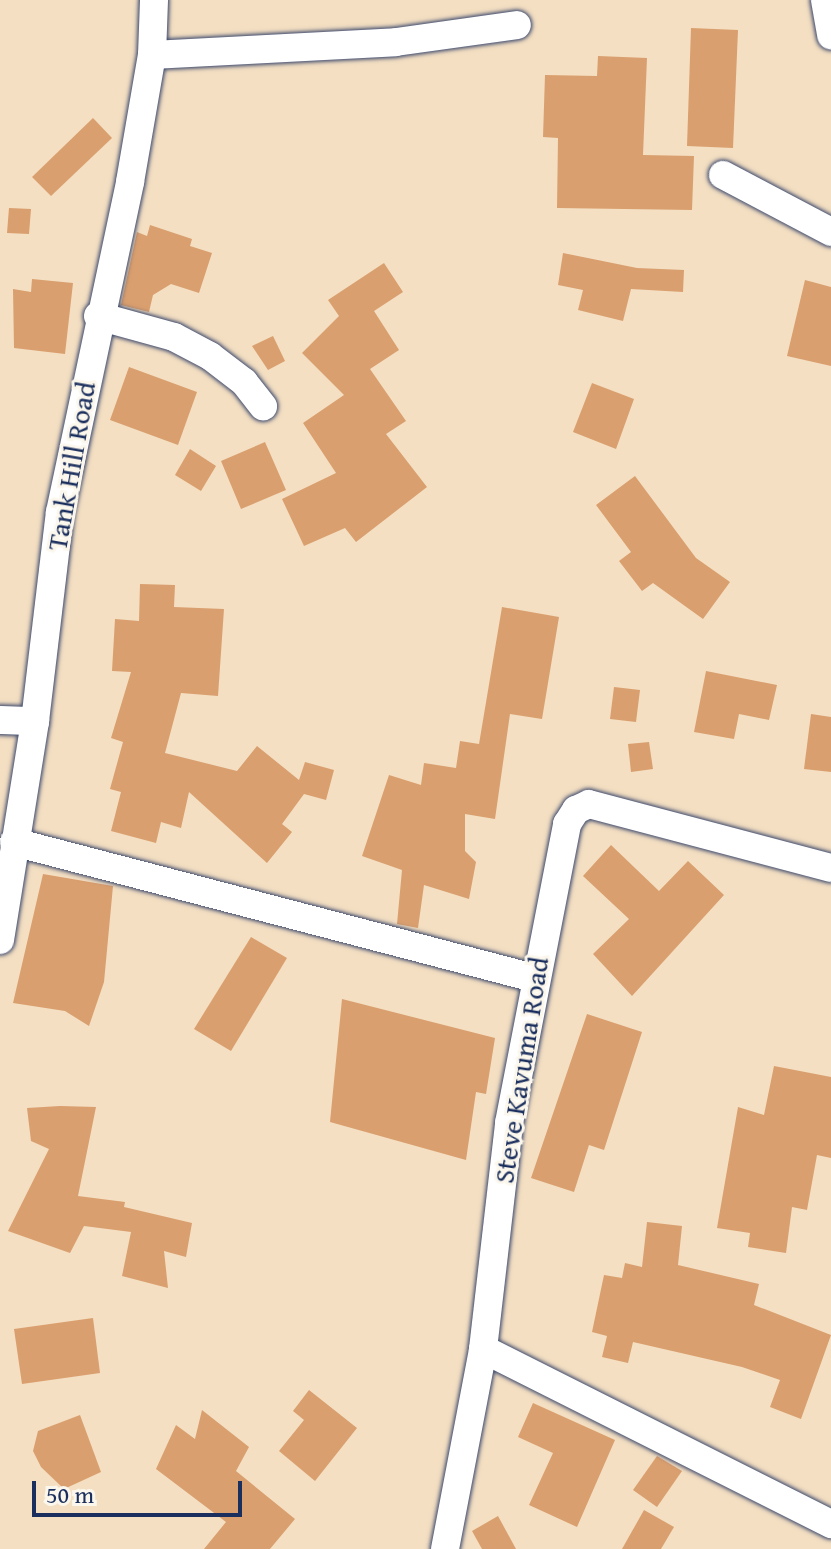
<!DOCTYPE html>
<style>
body{margin:0}
#map{position:relative;width:831px;height:1549px;overflow:hidden;background:#f4dfc2;font-family:"Gentium Book Plus",serif}
div>[style]{position:absolute}
[style*='--x']{left:calc(var(--x)*1px);top:calc(var(--y)*1px);width:calc(var(--w)*1px);rotate:calc(var(--a)*1deg)}
.building>*{inset:0;background:#da9f6e}
.roads{filter:drop-shadow(0 0 2px #3c496d) drop-shadow(0 0 2px #3c496d)}
.street>*{height:28px;margin:-14px;padding:0 14px;transform-origin:14px;border-radius:14px;background:#fff}
span{translate:-50% -50%;white-space:nowrap;text-align:center;line-height:1.15;-webkit-text-stroke:6px #fbf7ec;paint-order:stroke}
.street-label{font-size:28px;color:#1b2f5e}
.scale{position:absolute;left:32px;top:1481px;width:210px;height:36px;box-sizing:border-box;border:4px solid #1b2f5e;border-top:0;padding-left:10px;font-size:24px;line-height:28px;white-space:nowrap;color:#1b2f5e;-webkit-text-stroke:6px #fbf7ec;paint-order:stroke}
</style>
<div id="map">
<div class="building">
<i style="clip-path:polygon(691px 28px,738px 30px,733px 148px,687px 146px)"></i>
<i style="clip-path:polygon(598px 56px,647px 58px,643px 155px,694px 156px,692px 210px,557px 208px,558px 138px,543px 137px,545px 75px,597px 76px)"></i>
<i style="clip-path:polygon(93px 118px,112px 138px,51px 196px,32px 177px)"></i>
<i style="clip-path:polygon(9px 208px,31px 209px,29px 234px,7px 233px)"></i>
<i style="clip-path:polygon(150px 225px,192px 239px,190px 246px,212px 253px,199px 293px,171px 284px,153px 295px,149px 312px,121px 305px,137px 232px,147px 236px)"></i>
<i style="clip-path:polygon(563px 253px,637px 268px,684px 270px,683px 292px,631px 289px,623px 321px,578px 310px,583px 290px,558px 285px)"></i>
<i style="clip-path:polygon(384px 263px,403px 292px,374px 311px,399px 350px,370px 369px,406px 421px,386px 434px,427px 487px,356px 542px,345px 528px,304px 546px,282px 499px,336px 473px,303px 423px,344px 395px,302px 353px,339px 316px,328px 300px)"></i>
<i style="clip-path:polygon(32px 279px,73px 283px,65px 354px,14px 348px,13px 289px,31px 292px)"></i>
<i style="clip-path:polygon(805px 280px,831px 287px,831px 366px,787px 356px)"></i>
<i style="clip-path:polygon(273px 336px,285px 361px,268px 370px,252px 346px)"></i>
<i style="clip-path:polygon(129px 367px,197px 392px,178px 445px,110px 420px)"></i>
<i style="clip-path:polygon(592px 383px,634px 399px,616px 449px,573px 432px)"></i>
<i style="clip-path:polygon(265px 442px,286px 490px,241px 509px,221px 461px)"></i>
<i style="clip-path:polygon(190px 449px,216px 466px,201px 491px,175px 475px)"></i>
<i style="clip-path:polygon(635px 476px,696px 558px,730px 582px,703px 619px,653px 583px,642px 591px,619px 561px,631px 552px,596px 505px)"></i>
<i style="clip-path:polygon(140px 584px,175px 585px,174px 607px,224px 609px,218px 696px,181px 693px,165px 753px,237px 771px,257px 746px,299px 780px,305px 762px,334px 770px,326px 800px,304px 794px,282px 824px,292px 832px,267px 863px,189px 792px,181px 828px,161px 822px,156px 843px,111px 831px,121px 792px,110px 789px,123px 742px,111px 738px,131px 672px,112px 671px,115px 619px,139px 621px)"></i>
<i style="clip-path:polygon(502px 607px,559px 617px,542px 719px,510px 714px,495px 819px,465px 814px,465px 851px,476px 862px,469px 899px,424px 885px,418px 928px,397px 924px,402px 870px,362px 856px,389px 775px,421px 785px,424px 763px,456px 768px,460px 741px,479px 744px)"></i>
<i style="clip-path:polygon(706px 671px,777px 685px,769px 720px,739px 714px,734px 739px,694px 732px)"></i>
<i style="clip-path:polygon(614px 687px,640px 690px,636px 722px,610px 719px)"></i>
<i style="clip-path:polygon(811px 714px,831px 717px,831px 772px,804px 769px)"></i>
<i style="clip-path:polygon(649px 742px,653px 769px,631px 772px,628px 744px)"></i>
<i style="clip-path:polygon(611px 845px,659px 891px,688px 861px,724px 895px,632px 996px,593px 954px,629px 919px,583px 876px)"></i>
<i style="clip-path:polygon(43px 874px,113px 886px,104px 982px,89px 1026px,65px 1011px,13px 1003px)"></i>
<i style="clip-path:polygon(251px 937px,287px 958px,231px 1051px,194px 1029px)"></i>
<i style="clip-path:polygon(342px 999px,495px 1038px,486px 1094px,476px 1092px,466px 1160px,330px 1122px)"></i>
<i style="clip-path:polygon(587px 1014px,642px 1032px,604px 1150px,589px 1145px,574px 1192px,531px 1178px)"></i>
<i style="clip-path:polygon(774px 1066px,831px 1077px,831px 1158px,817px 1155px,807px 1210px,792px 1207px,786px 1253px,748px 1247px,750px 1233px,717px 1228px,738px 1107px,764px 1115px)"></i>
<i style="clip-path:polygon(60px 1106px,96px 1107px,78px 1196px,125px 1202px,124px 1207px,192px 1223px,186px 1257px,164px 1251px,168px 1288px,122px 1276px,131px 1232px,84px 1226px,70px 1253px,8px 1231px,49px 1149px,31px 1141px,27px 1108px)"></i>
<i style="clip-path:polygon(647px 1222px,682px 1226px,678px 1265px,759px 1284px,754px 1305px,831px 1335px,801px 1419px,770px 1407px,780px 1380px,742px 1367px,633px 1342px,628px 1363px,602px 1357px,607px 1336px,592px 1332px,604px 1275px,622px 1278px,625px 1263px,642px 1267px)"></i>
<i style="clip-path:polygon(93px 1318px,100px 1373px,22px 1384px,14px 1329px)"></i>
<i style="clip-path:polygon(309px 1390px,357px 1428px,315px 1481px,279px 1451px,304px 1420px,293px 1411px)"></i>
<i style="clip-path:polygon(533px 1403px,615px 1440px,577px 1527px,529px 1505px,553px 1453px,518px 1437px)"></i>
<i style="clip-path:polygon(202px 1410px,249px 1447px,236px 1471px,295px 1519px,270px 1549px,204px 1549px,226px 1522px,156px 1469px,176px 1425px,195px 1439px)"></i>
<i style="clip-path:polygon(80px 1415px,101px 1472px,64px 1489px,41px 1467px,33px 1451px,38px 1431px)"></i>
<i style="clip-path:polygon(657px 1456px,682px 1471px,657px 1507px,633px 1490px)"></i>
<i style="clip-path:polygon(644px 1510px,674px 1527px,661px 1549px,622px 1549px)"></i>
<i style="clip-path:polygon(498px 1516px,516px 1549px,482px 1549px,472px 1531px)"></i>
</div>
<div class="roads">
<div class="street">
<i style="--x:825;--y:0;--w:36;--a:80"></i>
<i style="--x:152;--y:55;--w:244;--a:-3"></i>
<i style="--x:396;--y:42;--w:122;--a:-8"></i>
<i style="--x:723;--y:175;--w:122;--a:27.8"></i>
<i style="--x:98;--y:316;--w:79;--a:15.4"></i>
<i style="--x:174;--y:337;--w:41;--a:27.8"></i>
<i style="--x:210;--y:356;--w:43;--a:37.4"></i>
<i style="--x:244;--y:382;--w:31;--a:52"></i>
<i style="--x:0;--y:720;--w:35;--a:2"></i>
<i style="--x:14;--y:842;--w:537;--a:14.66"></i>
<i style="--x:0;--y:940;--w:222;--a:-80.9"></i>
<i style="--x:35;--y:721;--w:210;--a:-83.2"></i>
<i style="--x:60;--y:512;--w:337;--a:-78"></i>
<i style="--x:130;--y:182;--w:129;--a:-80.2"></i>
<i style="--x:152;--y:55;--w:55;--a:-87.9"></i>
<i style="--x:483;--y:1349;--w:390;--a:26.7"></i>
<i style="--x:445;--y:1549;--w:204;--a:-79.2"></i>
<i style="--x:483;--y:1349;--w:227;--a:-83.4"></i>
<i style="--x:509;--y:1123;--w:305;--a:-79"></i>
<i style="--x:567;--y:824;--w:17;--a:-57"></i>
<i style="--x:576;--y:810;--w:14;--a:-25"></i>
<i style="--x:589;--y:804;--w:250;--a:14.8"></i>
</div>
</div>
<div class="street-label">
<span style="left:71px;top:466px;rotate:-80deg">Tank Hill Road</span>
<span style="left:521px;top:1070px;rotate:-81deg">Steve Kavuma Road</span>
</div>
<div class="scale">50 m</div>
</div>
